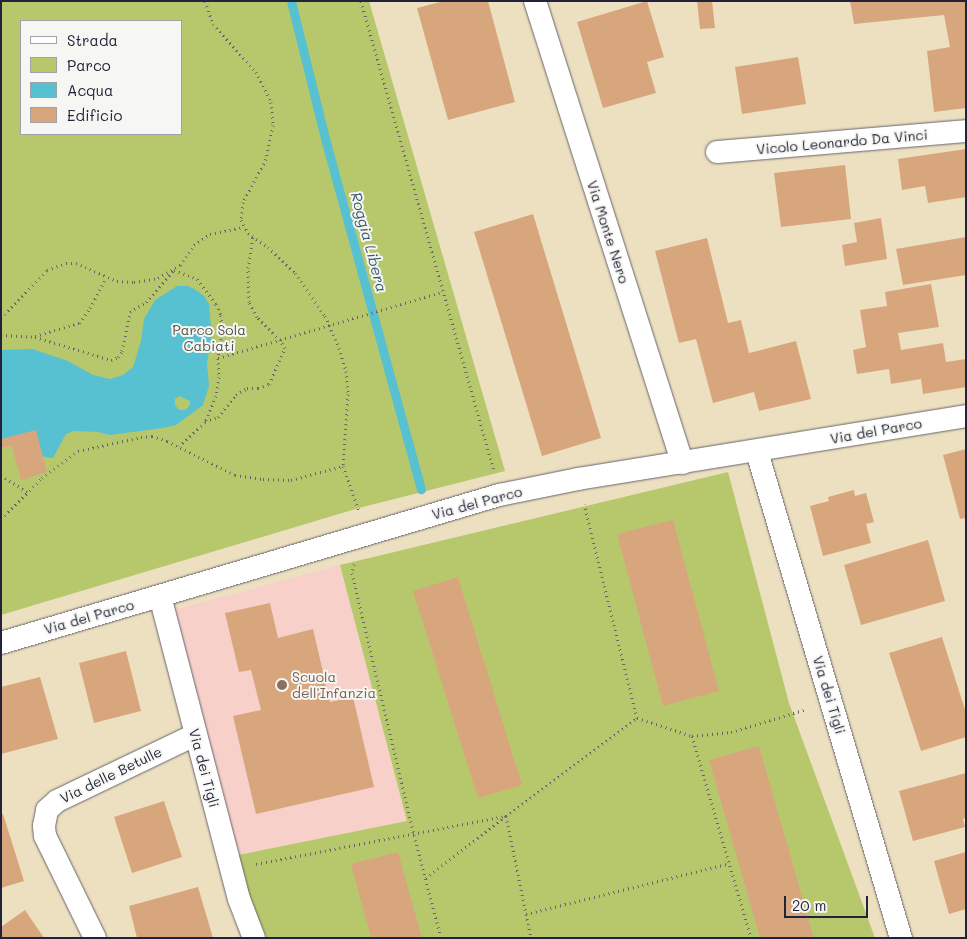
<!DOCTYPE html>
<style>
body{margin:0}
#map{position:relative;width:967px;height:939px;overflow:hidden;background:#ede0c1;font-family:Mali,sans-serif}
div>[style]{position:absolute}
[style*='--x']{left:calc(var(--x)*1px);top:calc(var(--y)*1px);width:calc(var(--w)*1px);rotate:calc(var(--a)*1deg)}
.built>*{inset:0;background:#f7d0ca}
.green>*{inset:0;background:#b7c86c}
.water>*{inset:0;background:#57c1d2}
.stream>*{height:9px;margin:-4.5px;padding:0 4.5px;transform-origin:4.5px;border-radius:4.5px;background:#57c1d2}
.building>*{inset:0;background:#d8a67c}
.path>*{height:3px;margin-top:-1.5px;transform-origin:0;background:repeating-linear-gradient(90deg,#69646a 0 1px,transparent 0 5px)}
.roads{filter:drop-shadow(0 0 1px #69646a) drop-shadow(0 0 1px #69646a)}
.minor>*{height:22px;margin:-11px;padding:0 11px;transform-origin:11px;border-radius:11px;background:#fff}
.dots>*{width:14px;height:14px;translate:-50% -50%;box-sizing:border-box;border:2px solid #f6f6f2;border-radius:50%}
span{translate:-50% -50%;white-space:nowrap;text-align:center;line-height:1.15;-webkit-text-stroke:4px #f6f6f2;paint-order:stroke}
.street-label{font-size:14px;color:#22223b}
.park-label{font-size:14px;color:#4f544a}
.education-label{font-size:14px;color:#785e54}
.left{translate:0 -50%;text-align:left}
.water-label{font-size:15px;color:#355a70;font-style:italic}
.frame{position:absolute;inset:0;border:2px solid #22223b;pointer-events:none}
.legend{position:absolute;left:20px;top:20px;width:162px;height:115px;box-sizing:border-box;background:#f6f6f2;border:1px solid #a1a1a9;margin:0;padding:6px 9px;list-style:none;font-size:15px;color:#22223b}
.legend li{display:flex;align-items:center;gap:10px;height:25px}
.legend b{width:25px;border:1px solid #a1a1a9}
.scale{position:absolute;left:784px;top:896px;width:84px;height:22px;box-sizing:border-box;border:2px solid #22223b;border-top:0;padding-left:6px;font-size:15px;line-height:18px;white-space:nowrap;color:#22223b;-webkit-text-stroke:4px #f6f6f2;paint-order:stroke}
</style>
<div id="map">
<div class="built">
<i style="clip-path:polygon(340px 565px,407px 821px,238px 855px,174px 610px)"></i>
</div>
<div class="green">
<i style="clip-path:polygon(evenodd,1px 1px,369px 1px,505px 471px,359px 508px,1px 615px,1px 1px,21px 21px,181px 21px,181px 134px,21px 134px,21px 21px)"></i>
<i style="clip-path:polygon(728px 472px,789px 703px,875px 938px,267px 938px,252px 904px,238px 855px,407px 821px,340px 565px)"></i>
</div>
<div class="water">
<i style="clip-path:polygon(evenodd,177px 286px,188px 286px,196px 290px,204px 296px,209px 304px,212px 337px,207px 363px,209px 386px,203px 405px,176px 425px,163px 428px,110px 435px,98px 432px,74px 431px,66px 434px,53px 458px,45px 457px,1px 440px,1px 350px,32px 349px,68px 361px,93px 375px,110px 379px,123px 375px,133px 367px,141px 341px,144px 319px,155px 300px,177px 286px,179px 396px,190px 401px,190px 405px,185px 410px,179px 410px,175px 405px,175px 399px,179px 396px)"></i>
</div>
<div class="stream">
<i style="--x:291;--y:1;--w:145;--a:76.1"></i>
<i style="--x:326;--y:142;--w:360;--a:74.7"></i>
</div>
<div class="building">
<i style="clip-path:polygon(444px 1px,488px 1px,515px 102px,448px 120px,417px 8px)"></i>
<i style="clip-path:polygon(647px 1px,664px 57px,647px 62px,656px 93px,603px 108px,577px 22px)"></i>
<i style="clip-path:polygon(697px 1px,712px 1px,715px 28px,700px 29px)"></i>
<i style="clip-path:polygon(850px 1px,966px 1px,966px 108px,934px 112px,927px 51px,950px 47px,944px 15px,854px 24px)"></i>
<i style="clip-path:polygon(798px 57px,806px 104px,742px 114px,735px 67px)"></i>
<i style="clip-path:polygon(966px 149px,966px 197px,928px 203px,925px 186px,902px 190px,898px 159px)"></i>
<i style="clip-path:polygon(845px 165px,851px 219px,781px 227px,774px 173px)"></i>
<i style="clip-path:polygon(533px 214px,601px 438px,542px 456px,474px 232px)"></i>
<i style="clip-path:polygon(881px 218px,887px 259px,845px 266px,842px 245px,857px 242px,854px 223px)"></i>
<i style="clip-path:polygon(966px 237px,966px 275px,903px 285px,896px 249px)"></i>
<i style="clip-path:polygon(707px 238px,728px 323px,741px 320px,749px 353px,796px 341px,811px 399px,759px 411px,754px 392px,713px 403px,696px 339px,679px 343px,655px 251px)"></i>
<i style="clip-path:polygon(931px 284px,939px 327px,898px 333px,901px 350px,943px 343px,946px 362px,966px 359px,966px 387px,923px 394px,921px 379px,891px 384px,889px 369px,857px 374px,853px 350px,866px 347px,860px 310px,887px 306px,885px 292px)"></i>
<i style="clip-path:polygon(36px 430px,47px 472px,21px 480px,12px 446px,1px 448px,1px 439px)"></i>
<i style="clip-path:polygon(966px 449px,966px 518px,960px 519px,943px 455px)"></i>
<i style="clip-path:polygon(854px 490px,855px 496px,866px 493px,874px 522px,866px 524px,871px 543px,823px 556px,810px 506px,829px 501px,828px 497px)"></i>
<i style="clip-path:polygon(673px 520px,719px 691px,663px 706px,617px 534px)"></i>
<i style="clip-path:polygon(928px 540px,945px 601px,861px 625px,844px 565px)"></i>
<i style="clip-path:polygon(458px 577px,522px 785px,478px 798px,413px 591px)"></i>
<i style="clip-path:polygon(270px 603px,278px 638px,313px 629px,330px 702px,353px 697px,374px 787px,256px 814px,233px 716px,261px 710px,251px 670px,239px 672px,225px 613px)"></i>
<i style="clip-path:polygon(942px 637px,966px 713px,966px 737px,921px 751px,889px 653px)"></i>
<i style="clip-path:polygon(126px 651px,141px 711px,94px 723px,79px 663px)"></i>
<i style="clip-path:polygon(40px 677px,58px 739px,1px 754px,1px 687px)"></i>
<i style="clip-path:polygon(759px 746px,814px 938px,760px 938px,709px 760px)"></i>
<i style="clip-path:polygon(966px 773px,966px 818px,963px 819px,965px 827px,913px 841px,899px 791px)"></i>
<i style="clip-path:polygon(164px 801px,182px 857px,132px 873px,114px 817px)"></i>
<i style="clip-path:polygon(1px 814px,3px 814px,24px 881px,1px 888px)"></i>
<i style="clip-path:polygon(398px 852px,422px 938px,371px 938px,351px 864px)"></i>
<i style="clip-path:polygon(966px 852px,966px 909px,949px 914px,934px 861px)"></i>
<i style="clip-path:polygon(198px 887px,213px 938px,137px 938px,129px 906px)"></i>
<i style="clip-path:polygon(25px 910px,44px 938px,1px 938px,1px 927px)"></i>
</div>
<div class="path">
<i style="--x:205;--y:1;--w:24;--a:71"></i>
<i style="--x:213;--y:24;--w:64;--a:48.1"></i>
<i style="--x:256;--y:72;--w:34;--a:63"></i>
<i style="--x:271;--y:102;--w:23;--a:85"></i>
<i style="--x:273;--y:125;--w:35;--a:102"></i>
<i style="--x:266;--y:159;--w:49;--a:118.1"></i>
<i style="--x:243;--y:202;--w:18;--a:96"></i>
<i style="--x:241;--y:220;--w:15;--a:62"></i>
<i style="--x:248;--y:233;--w:24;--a:35"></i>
<i style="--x:268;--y:247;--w:37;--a:44"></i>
<i style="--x:295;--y:273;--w:52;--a:55.1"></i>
<i style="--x:325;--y:316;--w:35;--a:66"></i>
<i style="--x:339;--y:348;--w:24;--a:73"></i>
<i style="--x:346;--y:371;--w:23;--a:85"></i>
<i style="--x:348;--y:394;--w:72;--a:94"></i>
<i style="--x:343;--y:466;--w:48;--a:70.4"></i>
<i style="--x:361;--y:1;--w:487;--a:74.2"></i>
<i style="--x:1;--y:318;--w:66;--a:-46.2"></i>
<i style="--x:47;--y:270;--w:20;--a:-20"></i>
<i style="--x:66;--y:263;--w:10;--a:0"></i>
<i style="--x:76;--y:263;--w:45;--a:23.7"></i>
<i style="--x:117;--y:281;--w:17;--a:3"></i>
<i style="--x:134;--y:282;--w:24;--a:-9"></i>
<i style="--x:158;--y:278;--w:26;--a:-31"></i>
<i style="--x:180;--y:265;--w:24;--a:-55"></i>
<i style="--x:194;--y:245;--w:19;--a:-35"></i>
<i style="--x:210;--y:234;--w:34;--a:-12"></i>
<i style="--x:1;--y:335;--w:34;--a:3"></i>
<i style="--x:35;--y:337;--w:79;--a:16.8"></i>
<i style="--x:111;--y:360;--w:8;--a:-23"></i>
<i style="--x:118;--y:357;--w:7;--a:-56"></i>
<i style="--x:122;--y:351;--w:40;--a:-78"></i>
<i style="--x:130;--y:312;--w:19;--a:-32"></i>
<i style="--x:146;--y:302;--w:43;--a:-48.8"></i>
<i style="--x:174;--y:270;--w:25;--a:21"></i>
<i style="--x:197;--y:279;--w:31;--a:53"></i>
<i style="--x:216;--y:304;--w:12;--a:66"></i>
<i style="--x:221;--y:315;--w:19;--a:87"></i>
<i style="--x:222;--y:334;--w:24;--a:99"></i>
<i style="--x:218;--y:358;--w:19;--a:87"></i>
<i style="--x:219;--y:377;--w:19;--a:99"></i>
<i style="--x:216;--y:396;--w:28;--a:113"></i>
<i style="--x:205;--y:422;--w:35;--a:137"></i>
<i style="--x:35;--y:336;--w:46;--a:-16.5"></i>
<i style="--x:79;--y:323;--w:19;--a:-54"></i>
<i style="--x:90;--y:308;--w:34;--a:-62"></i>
<i style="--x:218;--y:358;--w:234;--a:-16.4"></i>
<i style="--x:205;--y:421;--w:14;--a:-17"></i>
<i style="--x:218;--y:417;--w:28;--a:-51"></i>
<i style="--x:236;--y:395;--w:13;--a:-32"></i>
<i style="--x:247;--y:388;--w:11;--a:0"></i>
<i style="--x:258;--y:388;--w:12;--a:-20"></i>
<i style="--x:269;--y:384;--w:39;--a:-66"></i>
<i style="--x:285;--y:348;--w:9;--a:-122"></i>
<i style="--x:280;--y:340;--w:33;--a:-135"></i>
<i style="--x:257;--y:317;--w:17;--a:-118"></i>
<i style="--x:249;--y:302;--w:34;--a:-92"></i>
<i style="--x:248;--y:268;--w:31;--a:-81"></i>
<i style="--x:1;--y:475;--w:31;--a:33"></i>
<i style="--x:1;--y:519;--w:58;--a:-45"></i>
<i style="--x:42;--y:478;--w:45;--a:-36.9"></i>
<i style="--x:78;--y:451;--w:65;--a:-12.5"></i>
<i style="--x:141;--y:437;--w:11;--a:-5"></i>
<i style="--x:152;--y:436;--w:16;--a:18"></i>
<i style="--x:167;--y:441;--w:76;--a:26.6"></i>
<i style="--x:235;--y:475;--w:28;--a:8"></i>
<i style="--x:263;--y:479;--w:28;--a:2"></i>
<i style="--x:291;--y:480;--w:54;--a:-15.1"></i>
<i style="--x:354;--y:564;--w:9;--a:103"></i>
<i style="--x:352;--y:573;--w:269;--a:76.7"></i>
<i style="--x:414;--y:835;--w:106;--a:75.3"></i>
<i style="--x:637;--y:718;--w:58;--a:18.1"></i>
<i style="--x:692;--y:736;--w:39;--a:-6"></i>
<i style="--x:731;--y:732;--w:79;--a:-16.8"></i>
<i style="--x:692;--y:736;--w:210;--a:73.7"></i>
<i style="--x:256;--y:864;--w:255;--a:-10.9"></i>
<i style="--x:506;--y:816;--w:164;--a:-36.8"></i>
<i style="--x:637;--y:718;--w:220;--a:-103.9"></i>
<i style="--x:426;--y:878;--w:101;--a:-37.8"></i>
<i style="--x:506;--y:816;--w:125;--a:78.4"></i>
<i style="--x:526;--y:914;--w:210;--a:-14"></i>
</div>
<div class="roads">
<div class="minor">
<i style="--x:535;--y:1;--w:485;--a:72.3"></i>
<i style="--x:717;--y:152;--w:250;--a:-4.8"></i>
<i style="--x:757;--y:452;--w:507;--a:73.5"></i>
<i style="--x:160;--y:596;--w:313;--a:75.4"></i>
<i style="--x:239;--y:899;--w:42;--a:69"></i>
<i style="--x:1;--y:643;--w:520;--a:-16.55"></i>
<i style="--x:499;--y:495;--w:81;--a:-11.4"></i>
<i style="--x:578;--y:479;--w:393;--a:-9.2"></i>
<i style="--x:95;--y:938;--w:114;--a:-116.1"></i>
<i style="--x:45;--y:836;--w:10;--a:-96"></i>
<i style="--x:44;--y:826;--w:16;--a:-79"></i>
<i style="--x:47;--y:810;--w:13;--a:-42"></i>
<i style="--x:57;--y:801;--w:153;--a:-25.6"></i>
</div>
</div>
<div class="dots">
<i style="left:282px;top:685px;background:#8d6e63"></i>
</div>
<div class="street-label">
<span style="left:842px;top:142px;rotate:-5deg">Vicolo Leonardo Da Vinci</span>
<span style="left:608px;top:232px;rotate:72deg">Via Monte Nero</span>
<span style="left:876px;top:431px;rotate:-10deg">Via del Parco</span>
<span style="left:477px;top:503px;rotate:-15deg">Via del Parco</span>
<span style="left:89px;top:617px;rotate:-16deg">Via del Parco</span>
<span style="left:829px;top:695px;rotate:73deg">Via dei Tigli</span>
<span style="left:204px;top:768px;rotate:75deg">Via dei Tigli</span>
<span style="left:111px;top:775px;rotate:-26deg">Via delle Betulle</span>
</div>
<div class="park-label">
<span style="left:209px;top:338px">Parco Sola<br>Cabiati</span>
</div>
<div class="education-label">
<span class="left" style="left:292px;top:685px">Scuola<br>dell'Infanzia</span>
</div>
<div class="water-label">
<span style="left:369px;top:242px;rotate:75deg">Roggia Libera</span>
</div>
<div class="frame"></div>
<ul class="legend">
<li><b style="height:6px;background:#fff"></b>Strada</li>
<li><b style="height:14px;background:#b7c86c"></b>Parco</li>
<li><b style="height:14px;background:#57c1d2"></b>Acqua</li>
<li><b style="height:14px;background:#d8a67c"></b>Edificio</li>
</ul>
<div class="scale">20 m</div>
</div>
